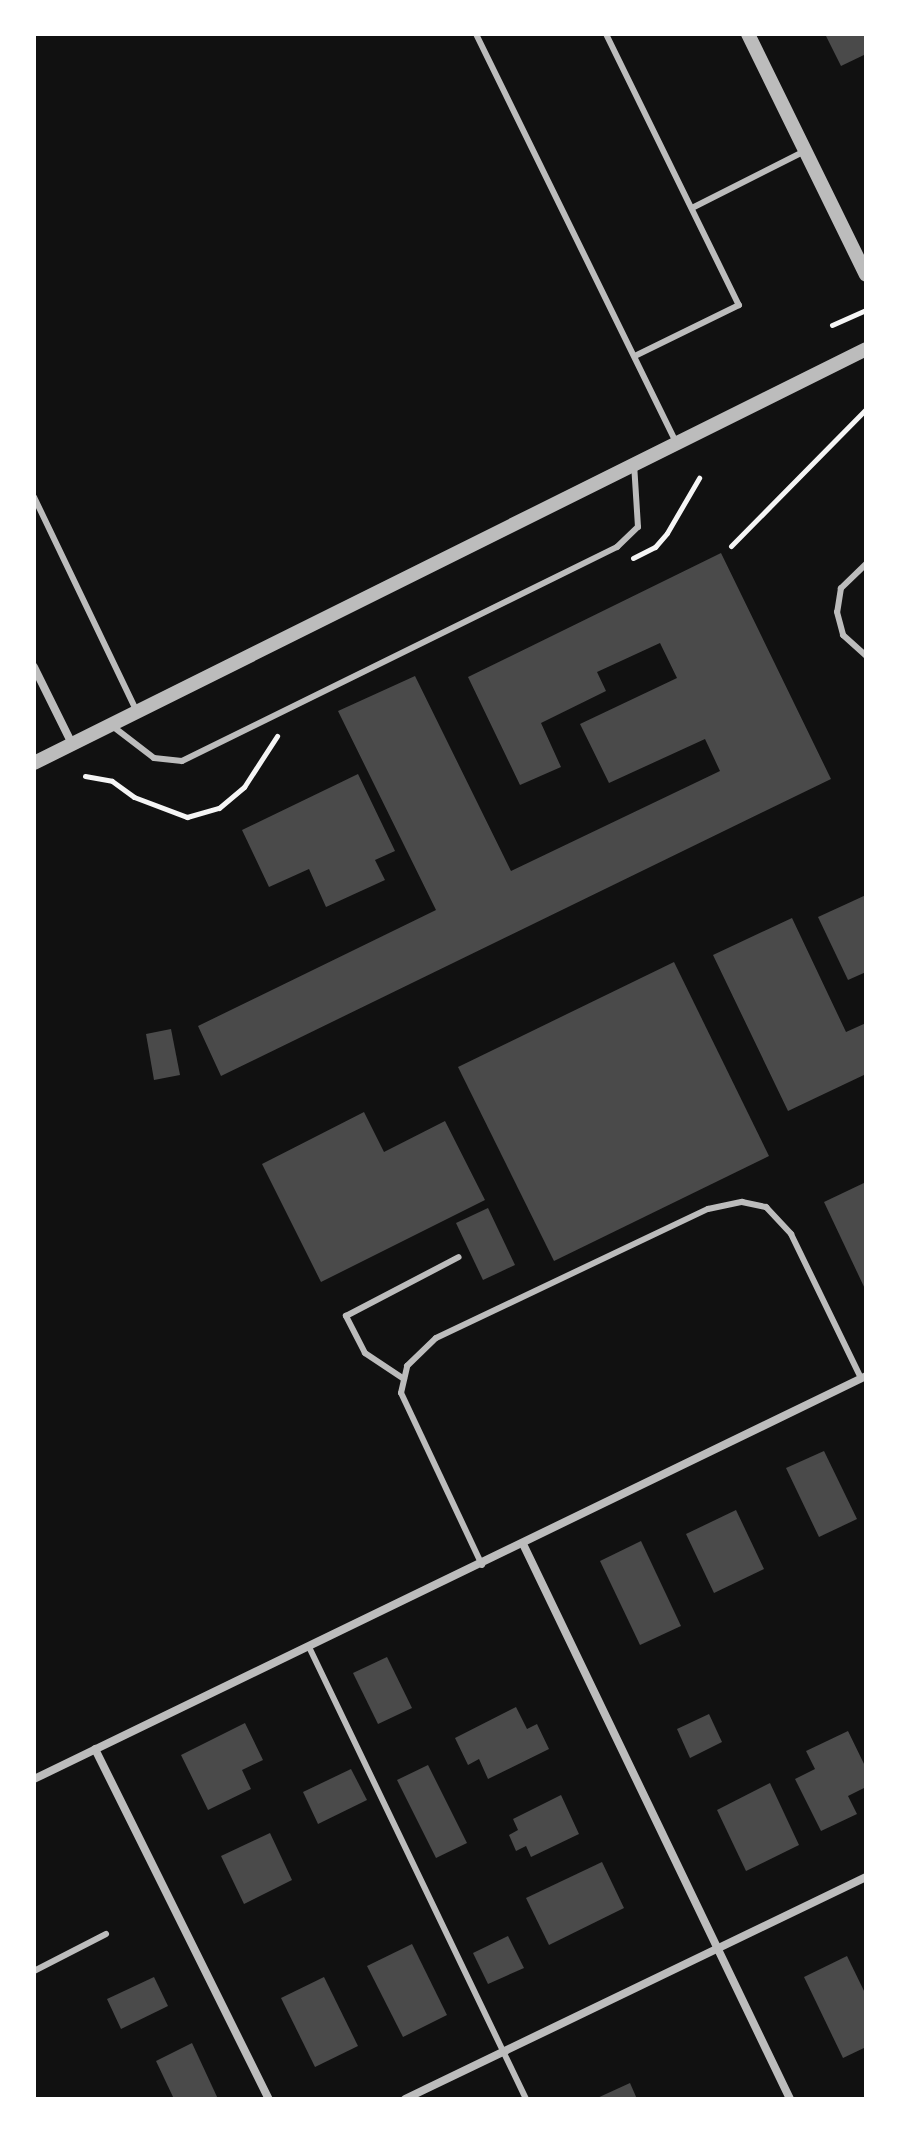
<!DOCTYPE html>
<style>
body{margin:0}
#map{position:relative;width:900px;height:2133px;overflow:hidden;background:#111;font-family:"Fira Sans",sans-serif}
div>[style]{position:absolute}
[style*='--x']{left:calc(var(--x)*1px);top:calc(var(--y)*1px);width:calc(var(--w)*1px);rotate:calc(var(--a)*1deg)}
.building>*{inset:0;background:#4a4a4a}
.path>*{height:5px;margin:-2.5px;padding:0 2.5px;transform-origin:2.5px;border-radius:2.5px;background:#f5f5f5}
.service>*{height:6px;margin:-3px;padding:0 3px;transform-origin:3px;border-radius:3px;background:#bcbcbc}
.minor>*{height:8px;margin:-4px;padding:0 4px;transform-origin:4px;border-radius:4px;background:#bcbcbc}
.tertiary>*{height:14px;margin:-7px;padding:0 7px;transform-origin:7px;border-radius:7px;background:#bcbcbc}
span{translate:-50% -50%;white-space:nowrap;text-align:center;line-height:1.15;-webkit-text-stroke:6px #fff;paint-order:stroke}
.frame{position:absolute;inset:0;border:36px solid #fff;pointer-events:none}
</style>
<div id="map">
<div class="building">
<i style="clip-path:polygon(825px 34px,866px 34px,866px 54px,841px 66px)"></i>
<i style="clip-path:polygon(721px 553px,831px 779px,221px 1076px,198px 1026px,436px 910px,338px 711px,415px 676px,511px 871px,720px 771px,705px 739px,609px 783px,580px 724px,677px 678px,660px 643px,597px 672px,606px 691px,541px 723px,561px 767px,520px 785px,468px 677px)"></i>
<i style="clip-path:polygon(358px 774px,395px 851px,375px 860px,385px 880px,326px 907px,309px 869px,269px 887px,242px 830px)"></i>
<i style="clip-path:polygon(866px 895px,866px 972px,848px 980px,818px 917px)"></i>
<i style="clip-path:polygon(792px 918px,846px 1032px,866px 1023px,866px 1074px,788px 1111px,713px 955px)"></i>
<i style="clip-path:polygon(674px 962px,769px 1156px,554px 1261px,458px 1067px)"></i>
<i style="clip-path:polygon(171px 1029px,180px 1075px,154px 1080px,146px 1034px)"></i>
<i style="clip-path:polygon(364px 1112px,384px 1152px,445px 1121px,485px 1200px,321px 1282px,262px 1164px)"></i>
<i style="clip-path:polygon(866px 1182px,866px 1291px,824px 1202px)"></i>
<i style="clip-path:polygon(488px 1208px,515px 1265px,483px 1280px,456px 1223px)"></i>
<i style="clip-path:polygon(824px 1451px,857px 1519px,819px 1537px,786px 1468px)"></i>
<i style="clip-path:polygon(736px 1510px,764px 1569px,714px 1593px,686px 1534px)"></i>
<i style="clip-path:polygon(641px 1541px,681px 1626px,640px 1645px,600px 1561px)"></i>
<i style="clip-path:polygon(387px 1657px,412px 1708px,378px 1724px,353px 1673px)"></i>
<i style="clip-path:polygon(516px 1707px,527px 1729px,537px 1724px,549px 1749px,488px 1779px,479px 1759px,468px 1765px,455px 1738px)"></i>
<i style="clip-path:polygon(709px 1714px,722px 1742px,690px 1758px,677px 1729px)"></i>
<i style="clip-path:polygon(245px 1723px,263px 1760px,242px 1770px,251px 1789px,208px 1810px,181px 1755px)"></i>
<i style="clip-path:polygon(848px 1731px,866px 1768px,866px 1787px,848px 1796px,857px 1814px,821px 1831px,795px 1779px,815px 1769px,806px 1751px)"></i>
<i style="clip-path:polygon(428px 1765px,467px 1843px,436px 1858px,397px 1780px)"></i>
<i style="clip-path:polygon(351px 1769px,367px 1800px,318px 1824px,303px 1792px)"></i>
<i style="clip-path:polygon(770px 1783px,799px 1845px,746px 1871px,717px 1810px)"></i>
<i style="clip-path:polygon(561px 1795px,579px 1834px,531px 1857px,526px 1846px,516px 1851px,509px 1835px,518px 1830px,513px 1819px)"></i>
<i style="clip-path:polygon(270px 1833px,292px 1880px,244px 1904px,221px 1856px)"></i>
<i style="clip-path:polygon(602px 1862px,624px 1908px,549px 1945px,526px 1898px)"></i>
<i style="clip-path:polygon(508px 1936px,524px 1968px,488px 1984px,473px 1953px)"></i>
<i style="clip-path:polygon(412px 1944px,447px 2015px,403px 2037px,367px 1966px)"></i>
<i style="clip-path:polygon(847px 1956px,866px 1995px,866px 2047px,843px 2058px,804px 1977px)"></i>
<i style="clip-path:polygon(154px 1977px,168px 2006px,121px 2029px,107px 1999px)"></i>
<i style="clip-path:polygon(324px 1977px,358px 2046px,315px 2067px,281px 1998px)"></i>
<i style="clip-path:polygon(192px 2043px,218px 2099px,174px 2099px,156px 2061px)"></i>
<i style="clip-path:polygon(630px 2083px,637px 2099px,595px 2099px)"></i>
</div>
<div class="path">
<i style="--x:832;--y:325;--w:37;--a:-24"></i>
<i style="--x:731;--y:546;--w:192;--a:-45.4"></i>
<i style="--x:633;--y:558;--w:25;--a:-27"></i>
<i style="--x:655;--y:547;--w:18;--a:-49"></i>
<i style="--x:667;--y:533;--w:64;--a:-59.8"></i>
<i style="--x:85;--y:776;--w:27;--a:10"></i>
<i style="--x:112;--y:781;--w:27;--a:36"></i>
<i style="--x:134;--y:797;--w:57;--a:20.7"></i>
<i style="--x:187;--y:817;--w:33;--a:-16"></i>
<i style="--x:219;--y:808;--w:33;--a:-40"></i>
<i style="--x:244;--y:787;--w:61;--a:-57.1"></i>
</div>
<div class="service">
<i style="--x:476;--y:34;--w:455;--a:63.9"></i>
<i style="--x:606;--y:34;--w:302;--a:63.9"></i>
<i style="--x:739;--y:305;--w:116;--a:153.9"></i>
<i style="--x:692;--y:208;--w:127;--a:-26.8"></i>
<i style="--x:34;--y:497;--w:238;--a:64.4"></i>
<i style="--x:866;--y:564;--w:35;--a:136"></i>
<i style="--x:841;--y:588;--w:24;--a:99"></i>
<i style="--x:837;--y:612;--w:24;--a:75"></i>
<i style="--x:843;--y:635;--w:31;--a:42"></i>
<i style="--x:111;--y:725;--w:54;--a:37.5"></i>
<i style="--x:154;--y:758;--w:28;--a:6"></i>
<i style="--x:182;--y:761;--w:485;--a:-26.2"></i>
<i style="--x:617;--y:547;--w:29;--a:-44"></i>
<i style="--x:638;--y:527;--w:63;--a:-93.6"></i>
<i style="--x:404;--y:1379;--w:47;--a:-146.3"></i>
<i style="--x:365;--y:1353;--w:42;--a:-117.2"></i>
<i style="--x:346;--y:1316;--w:127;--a:-27.6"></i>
<i style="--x:482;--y:1565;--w:190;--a:-115.2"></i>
<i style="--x:401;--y:1393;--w:28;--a:-77"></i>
<i style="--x:407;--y:1366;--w:40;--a:-44"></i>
<i style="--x:436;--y:1338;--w:301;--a:-25.4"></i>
<i style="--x:708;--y:1209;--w:35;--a:-12"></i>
<i style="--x:742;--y:1202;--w:25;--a:12"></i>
<i style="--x:766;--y:1207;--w:37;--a:47"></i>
<i style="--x:791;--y:1234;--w:160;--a:64.1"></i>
<i style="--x:309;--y:1647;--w:501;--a:64.35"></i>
<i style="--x:34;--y:1971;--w:81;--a:-27.2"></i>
</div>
<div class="minor">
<i style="--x:34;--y:667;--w:86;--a:63.7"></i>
<i style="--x:524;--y:1546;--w:614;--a:64.31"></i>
<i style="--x:95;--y:1749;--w:391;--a:63.6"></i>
<i style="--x:34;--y:1779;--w:924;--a:-25.84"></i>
<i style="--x:405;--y:2099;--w:512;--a:-25.71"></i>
</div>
<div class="tertiary">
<i style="--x:748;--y:34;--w:268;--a:63.9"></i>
<i style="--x:34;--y:763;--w:929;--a:-26.45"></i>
</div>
<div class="frame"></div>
</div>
